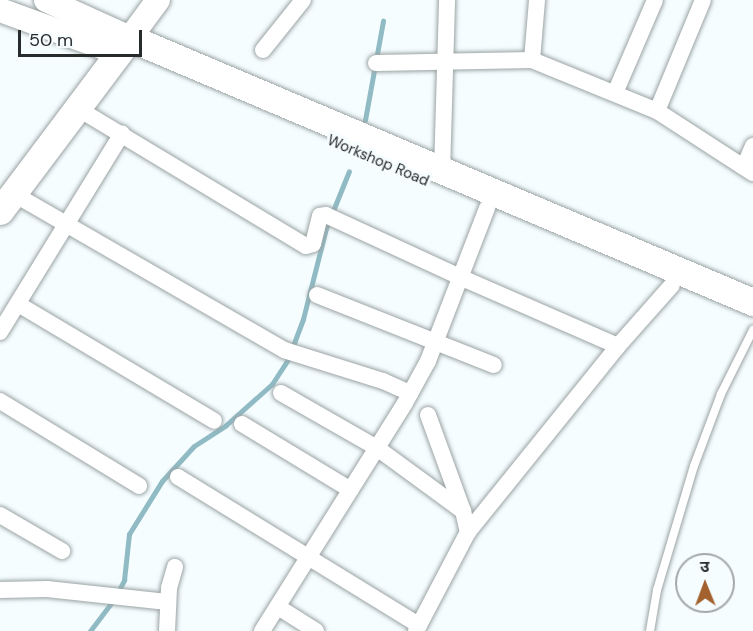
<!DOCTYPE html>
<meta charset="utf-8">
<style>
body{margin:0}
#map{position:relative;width:753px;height:631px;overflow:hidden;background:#f5fdff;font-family:"DM Sans","Noto Sans Devanagari",sans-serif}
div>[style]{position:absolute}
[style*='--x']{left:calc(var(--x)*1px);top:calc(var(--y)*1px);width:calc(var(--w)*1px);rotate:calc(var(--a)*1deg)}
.stream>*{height:5px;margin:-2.5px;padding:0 2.5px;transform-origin:2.5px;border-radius:2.5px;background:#90bbc4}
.roads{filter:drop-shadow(0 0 2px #9ba3a4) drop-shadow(0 0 2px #9ba3a4)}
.lane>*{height:8px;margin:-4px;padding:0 4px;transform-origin:4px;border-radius:4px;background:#fff}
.street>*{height:16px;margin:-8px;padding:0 8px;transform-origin:8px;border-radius:8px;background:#fff}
.secondary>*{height:24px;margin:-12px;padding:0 12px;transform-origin:12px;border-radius:12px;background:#fff}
.primary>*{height:27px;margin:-13.5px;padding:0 13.5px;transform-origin:13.5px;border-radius:13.5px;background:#fff}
span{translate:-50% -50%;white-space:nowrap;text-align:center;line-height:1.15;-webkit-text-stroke:6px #f5fdff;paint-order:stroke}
.street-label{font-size:15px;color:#282b2b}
.north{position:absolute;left:675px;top:553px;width:60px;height:60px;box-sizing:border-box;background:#f5fdff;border:2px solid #a3a9aa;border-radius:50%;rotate:359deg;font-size:16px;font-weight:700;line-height:24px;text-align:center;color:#282b2b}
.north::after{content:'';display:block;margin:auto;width:21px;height:27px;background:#a3612e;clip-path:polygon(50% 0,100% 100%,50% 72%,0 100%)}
.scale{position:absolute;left:18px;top:30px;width:124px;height:27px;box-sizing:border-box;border:3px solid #282b2b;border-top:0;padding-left:8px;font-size:18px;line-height:21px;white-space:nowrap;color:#282b2b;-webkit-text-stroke:4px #f5fdff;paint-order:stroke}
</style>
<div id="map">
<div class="stream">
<i style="--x:365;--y:120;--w:101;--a:-79.7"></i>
<i style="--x:90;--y:631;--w:38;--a:-53"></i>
<i style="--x:113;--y:601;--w:24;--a:-62"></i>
<i style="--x:124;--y:580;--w:46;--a:-83.8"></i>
<i style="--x:129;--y:534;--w:62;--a:-58.1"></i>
<i style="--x:162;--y:481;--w:47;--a:-47.6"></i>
<i style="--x:194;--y:446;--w:38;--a:-33"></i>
<i style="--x:226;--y:425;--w:62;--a:-41.7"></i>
<i style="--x:272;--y:384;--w:30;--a:-57"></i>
<i style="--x:288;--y:359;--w:43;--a:-69.4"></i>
<i style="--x:303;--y:319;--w:94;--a:-75.8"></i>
<i style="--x:326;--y:228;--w:61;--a:-68"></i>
</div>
<div class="roads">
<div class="lane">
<i style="--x:650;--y:631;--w:42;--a:-80.3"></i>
<i style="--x:657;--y:590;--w:129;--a:-73.4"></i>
<i style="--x:694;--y:466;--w:77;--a:-69.4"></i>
<i style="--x:721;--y:394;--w:72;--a:-63.4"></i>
</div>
<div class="street">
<i style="--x:263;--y:50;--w:64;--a:-51.3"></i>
<i style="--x:532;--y:60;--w:60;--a:-85.2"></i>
<i style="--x:376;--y:63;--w:156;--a:-1.1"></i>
<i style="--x:532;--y:60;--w:135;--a:22.2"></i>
<i style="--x:657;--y:111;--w:114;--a:32.9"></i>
<i style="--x:615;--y:93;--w:101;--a:-66.7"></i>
<i style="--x:77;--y:108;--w:267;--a:31.1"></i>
<i style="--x:306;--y:246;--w:7;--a:-16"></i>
<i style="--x:313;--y:244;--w:29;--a:-76"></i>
<i style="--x:320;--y:216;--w:6;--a:-9"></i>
<i style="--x:326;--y:215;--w:148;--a:24.8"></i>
<i style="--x:460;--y:277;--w:172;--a:23.6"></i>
<i style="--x:657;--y:111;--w:120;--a:-67.5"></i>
<i style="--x:744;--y:167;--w:23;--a:-67"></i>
<i style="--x:442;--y:171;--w:171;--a:-88.3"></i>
<i style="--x:14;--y:194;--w:312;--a:30"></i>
<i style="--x:284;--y:350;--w:104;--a:17.4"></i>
<i style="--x:383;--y:381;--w:30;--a:24"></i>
<i style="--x:317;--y:295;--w:190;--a:21.6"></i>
<i style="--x:18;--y:304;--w:228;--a:30.8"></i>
<i style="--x:0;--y:332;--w:233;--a:-58.4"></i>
<i style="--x:281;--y:393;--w:111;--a:29.8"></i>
<i style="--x:377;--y:448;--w:107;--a:36.2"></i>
<i style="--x:463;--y:511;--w:22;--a:77"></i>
<i style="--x:0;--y:401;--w:163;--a:31.4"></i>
<i style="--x:428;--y:415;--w:102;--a:70"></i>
<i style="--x:242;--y:424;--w:127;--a:31.2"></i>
<i style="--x:178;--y:477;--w:283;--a:31.6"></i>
<i style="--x:0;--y:515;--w:72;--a:30.1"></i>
<i style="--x:0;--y:590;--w:47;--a:-1.2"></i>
<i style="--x:47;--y:589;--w:121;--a:6.2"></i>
<i style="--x:278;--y:607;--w:45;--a:32.3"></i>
<i style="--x:167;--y:631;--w:43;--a:-87.3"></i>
<i style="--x:169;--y:588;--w:22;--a:-74"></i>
<i style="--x:262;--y:631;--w:269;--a:-57.9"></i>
<i style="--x:405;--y:403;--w:48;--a:-61.3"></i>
<i style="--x:428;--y:361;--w:164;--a:-68.9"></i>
<i style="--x:416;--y:631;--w:112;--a:-62.3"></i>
<i style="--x:468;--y:532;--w:239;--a:-51.1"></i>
<i style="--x:618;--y:346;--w:81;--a:-48.5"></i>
</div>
<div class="secondary">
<i style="--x:46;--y:0;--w:92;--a:24.3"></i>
<i style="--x:130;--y:38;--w:47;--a:-53.6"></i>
<i style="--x:0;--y:10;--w:126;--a:20"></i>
</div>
<div class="primary">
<i style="--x:0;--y:211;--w:216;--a:-53.1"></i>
<i style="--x:130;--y:38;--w:677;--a:22.97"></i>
</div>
</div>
<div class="street-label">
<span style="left:378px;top:161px;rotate:23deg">Workshop Road</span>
</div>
<div class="north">उ</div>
<div class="scale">50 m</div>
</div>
